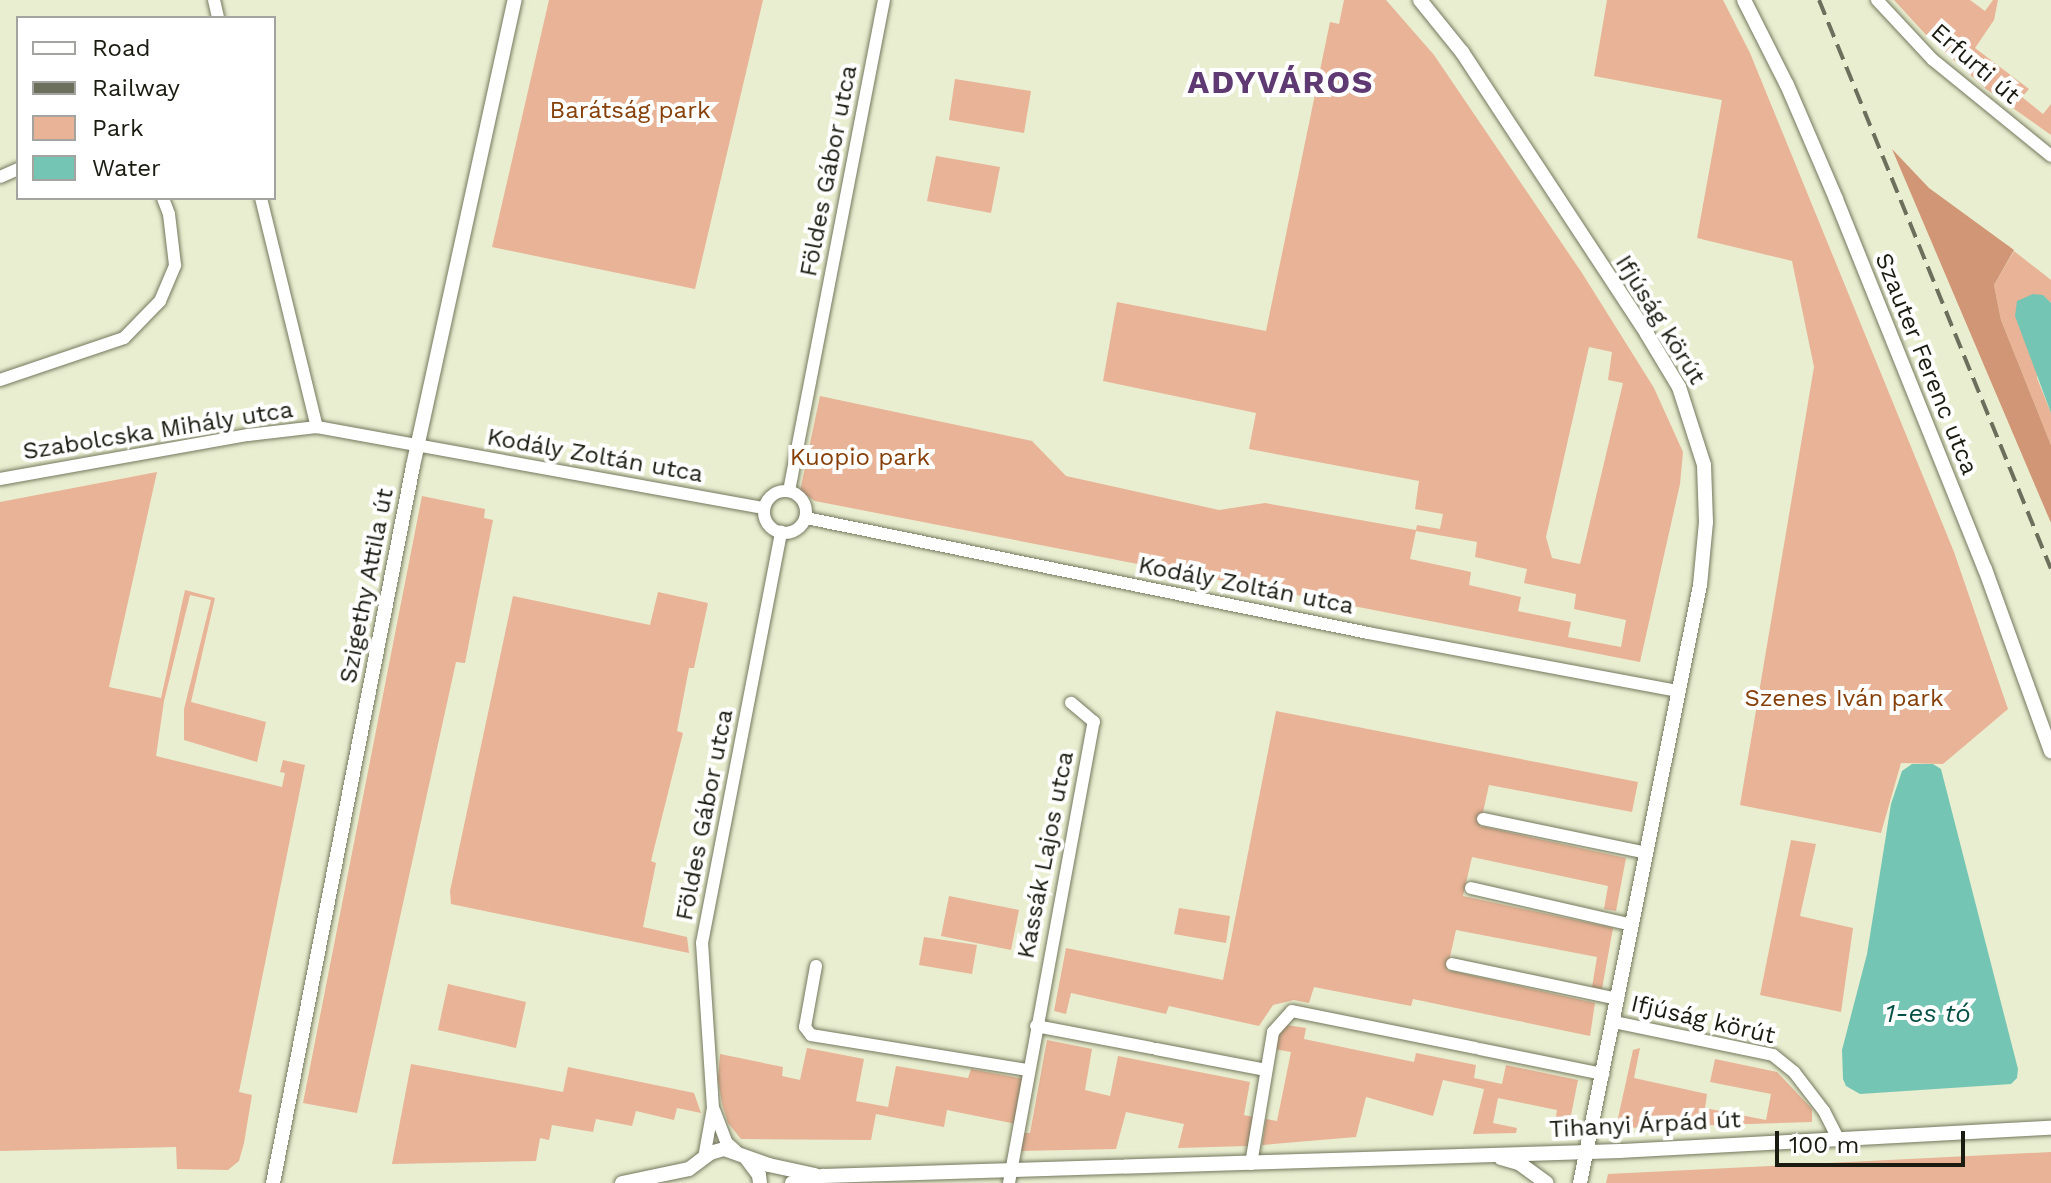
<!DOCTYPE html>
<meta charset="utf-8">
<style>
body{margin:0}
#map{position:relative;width:2051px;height:1183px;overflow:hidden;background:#e9eed0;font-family:"Work Sans",sans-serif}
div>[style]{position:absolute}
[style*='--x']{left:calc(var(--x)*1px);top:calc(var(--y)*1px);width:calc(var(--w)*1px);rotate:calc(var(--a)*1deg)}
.green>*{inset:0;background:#e8b396}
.forest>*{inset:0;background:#d19675}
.water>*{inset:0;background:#74c5b3}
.roads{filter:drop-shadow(0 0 2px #75785e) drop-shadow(0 0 2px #75785e)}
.minor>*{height:12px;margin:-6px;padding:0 6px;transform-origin:6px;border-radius:6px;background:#fff}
.minor>.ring{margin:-6px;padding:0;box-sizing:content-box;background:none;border:12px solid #fff;border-radius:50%}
.tertiary>*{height:14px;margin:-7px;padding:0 7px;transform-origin:7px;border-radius:7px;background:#fff}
.rail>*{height:4px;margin-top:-2px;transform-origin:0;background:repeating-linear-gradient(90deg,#6d6f5d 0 16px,transparent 0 24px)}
span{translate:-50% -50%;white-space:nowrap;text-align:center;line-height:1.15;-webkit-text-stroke:8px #fff;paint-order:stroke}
.street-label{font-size:24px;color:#1a1b11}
.park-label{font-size:24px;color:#863f09}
.water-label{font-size:26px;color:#075045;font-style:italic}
.district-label{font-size:32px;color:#5f3971;font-weight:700;letter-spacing:2px}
.legend{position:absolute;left:16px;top:16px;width:260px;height:184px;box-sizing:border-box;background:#fff;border:2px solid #a3a4a0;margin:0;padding:10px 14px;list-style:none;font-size:24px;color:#1a1b11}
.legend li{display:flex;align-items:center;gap:16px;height:40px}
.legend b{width:40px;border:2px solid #a3a4a0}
.scale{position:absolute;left:1775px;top:1131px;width:190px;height:36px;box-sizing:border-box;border:4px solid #1a1b11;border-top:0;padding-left:10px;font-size:24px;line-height:28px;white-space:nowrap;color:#1a1b11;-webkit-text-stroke:6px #fff;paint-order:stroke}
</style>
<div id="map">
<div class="green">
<i style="clip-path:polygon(549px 0,763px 0,695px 289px,492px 247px)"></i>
<i style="clip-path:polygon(evenodd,1344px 0,1386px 0,1434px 55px,1582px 273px,1654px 388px,1683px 452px,1680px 484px,1640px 662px,815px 501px,800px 491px,820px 396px,1032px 441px,1066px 476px,1219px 510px,1265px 503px,1416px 530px,1417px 525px,1440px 529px,1443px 514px,1415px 509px,1419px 481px,1249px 449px,1256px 413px,1103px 381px,1117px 302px,1266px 331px,1330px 22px,1339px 24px,1344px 0,1589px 347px,1612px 352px,1608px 380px,1623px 383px,1580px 564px,1552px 558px,1546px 537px,1589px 347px,1344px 0,1416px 531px,1477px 542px,1475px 557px,1527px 569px,1524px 583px,1576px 594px,1574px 609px,1626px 620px,1621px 647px,1568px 637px,1571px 622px,1518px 611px,1521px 597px,1469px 585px,1471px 572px,1410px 559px,1416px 531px)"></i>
<i style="clip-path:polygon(1607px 0,1723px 0,1750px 53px,1954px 552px,2008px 709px,1943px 764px,1901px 763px,1881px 833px,1740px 805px,1814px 367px,1792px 261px,1697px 238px,1722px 100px,1594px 76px)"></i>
<i style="clip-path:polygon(1894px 0,1970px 0,1985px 11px,1993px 0,1998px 0,1994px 20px,1975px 48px,2029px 89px,2022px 97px,2043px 114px,2051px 104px,2051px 135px,1986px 89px,1928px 37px)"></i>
<i style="clip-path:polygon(955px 79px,1031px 91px,1024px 133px,949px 120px)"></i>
<i style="clip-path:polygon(936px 156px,1000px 167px,991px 213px,927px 201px)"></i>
<i style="clip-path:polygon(2014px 251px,2051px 280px,2051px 303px,2043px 296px,2037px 378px,2051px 413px,2051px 445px,2001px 320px,1994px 285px)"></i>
<i style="clip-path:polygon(157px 472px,109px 687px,161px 698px,185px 590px,215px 598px,191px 702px,266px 722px,257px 762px,184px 740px,184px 709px,211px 600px,190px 595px,164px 701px,156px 756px,282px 787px,285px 773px,280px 772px,283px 760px,305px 765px,239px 1092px,252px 1095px,244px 1143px,239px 1161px,228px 1170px,177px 1169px,176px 1147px,0 1151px,0 502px)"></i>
<i style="clip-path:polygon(422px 496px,485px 509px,484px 518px,493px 520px,465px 663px,456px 662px,357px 1113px,303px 1103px)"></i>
<i style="clip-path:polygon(658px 592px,708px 603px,694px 668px,689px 668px,677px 731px,683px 733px,651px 861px,656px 863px,643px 927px,687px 937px,689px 953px,451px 904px,450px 891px,513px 596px,650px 625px)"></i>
<i style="clip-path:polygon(1276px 711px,1638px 782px,1632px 812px,1489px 785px,1480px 826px,1626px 858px,1616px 911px,1604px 909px,1608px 886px,1472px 857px,1463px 896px,1613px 928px,1602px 989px,1592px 987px,1597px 957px,1456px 930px,1447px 970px,1595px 1003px,1590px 1036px,1413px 999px,1411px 1006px,1314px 987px,1309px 1003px,1294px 1000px,1273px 1005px,1259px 1026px,1169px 1006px,1166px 1014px,1071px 993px,1066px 1014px,1054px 1011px,1066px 948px,1223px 980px)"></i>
<i style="clip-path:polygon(1791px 840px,1816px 844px,1800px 916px,1853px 928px,1841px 1012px,1760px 995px)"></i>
<i style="clip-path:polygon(949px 896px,1019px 910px,1011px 950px,941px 936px)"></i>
<i style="clip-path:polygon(1179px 908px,1230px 916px,1226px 943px,1174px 934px)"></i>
<i style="clip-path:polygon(924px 937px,977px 945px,972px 974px,919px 965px)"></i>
<i style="clip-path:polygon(448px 984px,526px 1002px,516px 1048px,438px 1030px)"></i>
<i style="clip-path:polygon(1286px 1025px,1306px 1028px,1304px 1039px,1414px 1062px,1416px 1053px,1476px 1065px,1474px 1078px,1502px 1084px,1506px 1065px,1578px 1080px,1569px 1125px,1565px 1131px,1554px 1130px,1557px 1110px,1498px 1098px,1493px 1123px,1517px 1128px,1516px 1133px,1473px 1134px,1484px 1089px,1443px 1080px,1433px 1116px,1366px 1097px,1356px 1137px,1262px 1145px,1266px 1119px,1277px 1121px,1291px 1052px,1274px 1049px,1277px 1036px)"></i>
<i style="clip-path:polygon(1047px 1040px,1092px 1049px,1085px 1090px,1110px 1096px,1118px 1056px,1250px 1082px,1244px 1115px,1253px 1117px,1248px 1146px,1178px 1148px,1184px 1124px,1126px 1112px,1116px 1149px,1019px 1151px,1022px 1133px,1030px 1133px)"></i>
<i style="clip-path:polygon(807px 1048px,864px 1059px,856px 1101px,888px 1107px,896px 1066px,968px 1078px,971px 1069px,1024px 1079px,1016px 1124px,947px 1110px,944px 1127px,876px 1114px,871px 1140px,741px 1139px,728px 1123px,722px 1104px,718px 1079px,720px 1054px,783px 1067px,782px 1076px,800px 1080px)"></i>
<i style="clip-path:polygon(1640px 1048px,1634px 1078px,1707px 1094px,1705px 1108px,1766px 1120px,1771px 1094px,1710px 1082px,1714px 1064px,1715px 1059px,1777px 1072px,1812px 1109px,1812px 1122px,1625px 1128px,1618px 1118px,1633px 1050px)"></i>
<i style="clip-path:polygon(411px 1064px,563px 1092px,568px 1067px,694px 1093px,701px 1113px,677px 1108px,674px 1120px,636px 1111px,632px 1126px,596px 1119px,593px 1132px,552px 1125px,549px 1140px,540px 1138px,536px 1161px,392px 1164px)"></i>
<i style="clip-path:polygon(2051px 1152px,2051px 1183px,1606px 1183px,1608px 1174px)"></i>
</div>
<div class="forest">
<i style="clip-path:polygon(1892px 149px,1929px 188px,2014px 250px,1994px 285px,2001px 320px,2051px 445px,2051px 523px)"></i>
</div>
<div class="water">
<i style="clip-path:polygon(2033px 294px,2043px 295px,2051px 303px,2051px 413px,2015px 316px,2017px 301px)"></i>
<i style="clip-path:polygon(1912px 764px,1933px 764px,1941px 769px,2018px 1069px,2017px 1078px,2011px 1084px,1860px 1094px,1846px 1086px,1843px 1079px,1842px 1050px,1867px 954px,1891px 804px,1902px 771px)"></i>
</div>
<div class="roads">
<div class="minor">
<i style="--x:214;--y:0;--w:18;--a:77"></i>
<i style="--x:1877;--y:0;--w:82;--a:47"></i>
<i style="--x:1933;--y:60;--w:152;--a:39.1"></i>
<i style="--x:0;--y:177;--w:20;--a:-24"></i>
<i style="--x:261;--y:198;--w:236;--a:76.3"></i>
<i style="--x:0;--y:380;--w:131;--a:-18.7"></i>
<i style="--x:124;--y:338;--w:52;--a:-45.8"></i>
<i style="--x:160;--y:301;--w:39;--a:-67"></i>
<i style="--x:175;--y:265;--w:51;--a:-96.7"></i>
<i style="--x:169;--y:214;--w:17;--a:-111"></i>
<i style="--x:0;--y:479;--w:252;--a:-10.1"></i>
<i style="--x:248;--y:435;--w:69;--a:-6.6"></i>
<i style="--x:317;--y:427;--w:454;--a:10.3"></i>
<i style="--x:789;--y:491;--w:500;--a:-79.05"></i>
<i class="ring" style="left:764px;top:491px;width:30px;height:30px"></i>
<i style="--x:806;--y:518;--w:574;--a:11.56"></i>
<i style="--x:1368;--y:633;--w:315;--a:10.6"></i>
<i style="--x:1483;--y:819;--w:167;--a:11.7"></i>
<i style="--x:1471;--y:888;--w:165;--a:12.9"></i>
<i style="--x:1452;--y:964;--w:170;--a:11.9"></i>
<i style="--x:816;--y:966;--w:62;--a:100.2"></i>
<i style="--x:805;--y:1027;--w:10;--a:53"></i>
<i style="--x:811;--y:1035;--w:220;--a:9.2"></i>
<i style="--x:1614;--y:1022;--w:162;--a:11.7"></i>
<i style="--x:1773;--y:1055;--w:27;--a:39"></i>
<i style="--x:1794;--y:1072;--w:49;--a:52.4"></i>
<i style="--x:1824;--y:1111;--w:29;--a:63"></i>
<i style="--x:1036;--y:1026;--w:117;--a:10.8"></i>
<i style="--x:1156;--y:1049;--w:112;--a:10.8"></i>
<i style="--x:1480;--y:1049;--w:126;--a:11.5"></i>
<i style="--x:714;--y:1110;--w:34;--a:69"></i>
<i style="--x:726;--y:1142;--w:13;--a:42"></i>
<i style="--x:704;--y:1158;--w:51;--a:-79.8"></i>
<i style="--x:713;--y:1108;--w:165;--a:-93.8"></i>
<i style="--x:702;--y:943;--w:419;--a:-79.1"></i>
<i style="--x:1251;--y:1164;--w:134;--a:-80.5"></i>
<i style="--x:1273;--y:1032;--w:28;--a:-48"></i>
<i style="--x:1292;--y:1011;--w:187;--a:11.4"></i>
<i style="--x:1009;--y:1183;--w:469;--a:-79.6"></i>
<i style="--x:1094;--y:722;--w:30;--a:-140"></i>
</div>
<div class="tertiary">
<i style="--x:1420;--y:0;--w:67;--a:51.1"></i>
<i style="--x:1462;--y:52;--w:337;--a:56.7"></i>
<i style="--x:1647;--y:334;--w:62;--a:58.9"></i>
<i style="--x:1679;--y:387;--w:82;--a:72.2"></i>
<i style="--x:1704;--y:465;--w:57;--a:88"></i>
<i style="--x:1706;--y:522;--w:63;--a:95.4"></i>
<i style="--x:1700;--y:585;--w:610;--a:101.35"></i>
<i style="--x:1744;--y:0;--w:95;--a:63.2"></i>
<i style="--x:1787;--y:85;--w:124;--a:66.7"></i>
<i style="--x:1836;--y:199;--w:399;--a:68.1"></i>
<i style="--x:1985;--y:569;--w:194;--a:70.1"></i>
<i style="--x:1501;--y:1158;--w:19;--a:16"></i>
<i style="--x:1519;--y:1163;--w:34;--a:36"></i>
<i style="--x:747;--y:1159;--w:20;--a:53"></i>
<i style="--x:759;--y:1175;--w:8;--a:83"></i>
<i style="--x:273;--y:1183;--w:731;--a:-78.95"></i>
<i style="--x:413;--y:466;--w:477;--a:-77.7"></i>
<i style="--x:622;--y:1183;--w:68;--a:-11.8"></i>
<i style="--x:689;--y:1169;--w:26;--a:-37"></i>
<i style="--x:710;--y:1153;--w:15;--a:-16"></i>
<i style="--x:724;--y:1149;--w:48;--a:19.6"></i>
<i style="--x:769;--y:1165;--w:47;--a:12.3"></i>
<i style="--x:792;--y:1183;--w:32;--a:-13"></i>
<i style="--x:823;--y:1176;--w:798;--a:-1.79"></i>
<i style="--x:1621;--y:1151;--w:431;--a:-3.1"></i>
</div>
</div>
<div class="rail">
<i style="--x:1819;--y:0;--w:614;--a:67.82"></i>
</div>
<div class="street-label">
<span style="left:1975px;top:64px;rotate:41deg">Erfurti út</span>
<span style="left:829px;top:171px;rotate:-79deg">Földes Gábor utca</span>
<span style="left:1660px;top:320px;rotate:58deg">Ifjúság körút</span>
<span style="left:1926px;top:364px;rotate:68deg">Szauter Ferenc utca</span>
<span style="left:158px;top:431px;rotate:-9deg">Szabolcska Mihály utca</span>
<span style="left:595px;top:456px;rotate:10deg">Kodály Zoltán utca</span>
<span style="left:367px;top:586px;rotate:-79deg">Szigethy Attila út</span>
<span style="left:1246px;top:586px;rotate:11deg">Kodály Zoltán utca</span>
<span style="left:705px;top:815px;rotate:-79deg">Földes Gábor utca</span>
<span style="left:1046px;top:855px;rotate:-79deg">Kassák Lajos utca</span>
<span style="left:1703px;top:1020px;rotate:13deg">Ifjúság körút</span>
<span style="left:1645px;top:1125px;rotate:-3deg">Tihanyi Árpád út</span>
</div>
<div class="park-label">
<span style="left:630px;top:111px">Barátság park</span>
<span style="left:860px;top:458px">Kuopio park</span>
<span style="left:1844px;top:699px">Szenes Iván park</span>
</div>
<div class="water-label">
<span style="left:1928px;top:1014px">1-es tó</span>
</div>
<div class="district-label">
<span style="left:1281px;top:82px">ADYVÁROS</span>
</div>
<ul class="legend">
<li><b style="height:10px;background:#fff"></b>Road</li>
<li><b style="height:10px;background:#6d6f5d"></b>Railway</li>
<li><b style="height:22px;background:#e8b396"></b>Park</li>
<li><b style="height:22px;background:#74c5b3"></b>Water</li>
</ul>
<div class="scale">100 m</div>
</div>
